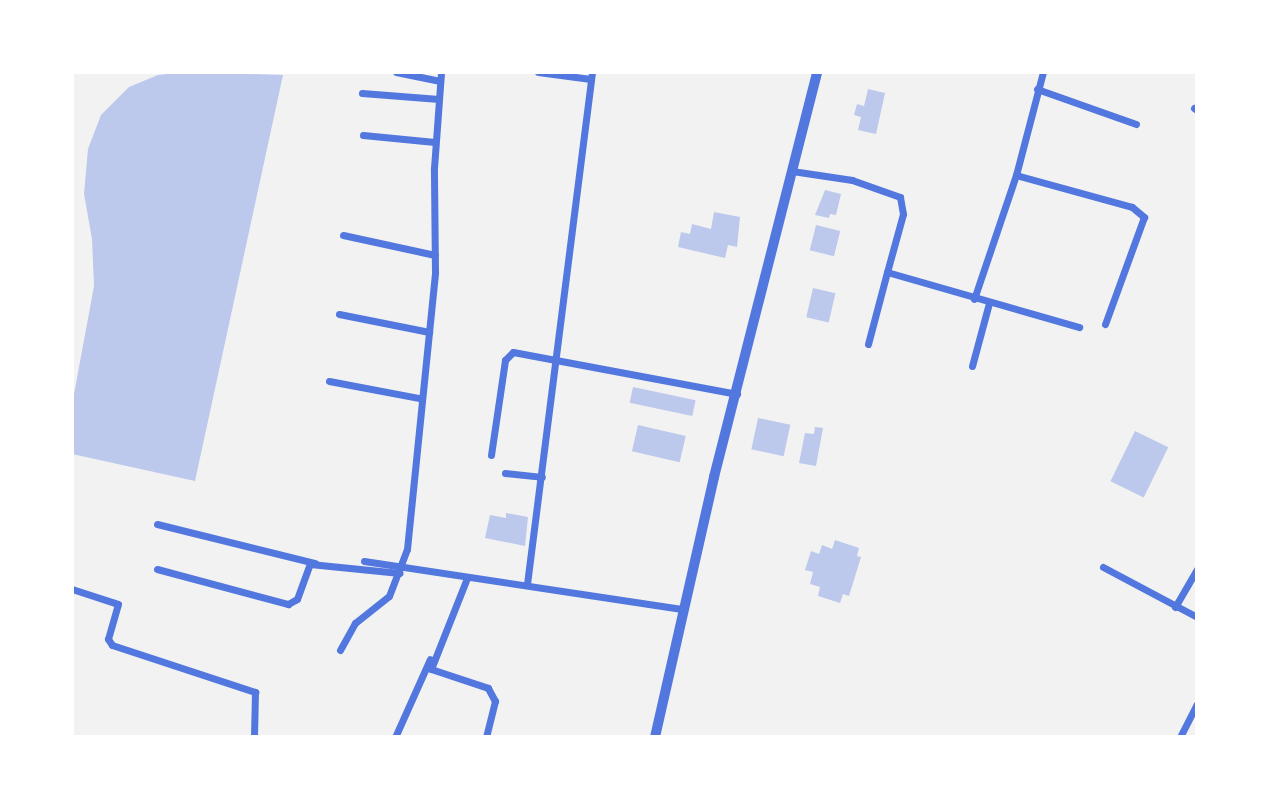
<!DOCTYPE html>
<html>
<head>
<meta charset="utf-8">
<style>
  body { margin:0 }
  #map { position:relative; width:1269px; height:809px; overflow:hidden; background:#f2f2f2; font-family:"Source Sans 3",sans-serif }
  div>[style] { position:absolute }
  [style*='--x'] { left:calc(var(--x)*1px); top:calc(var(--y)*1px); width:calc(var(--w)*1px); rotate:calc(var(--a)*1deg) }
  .building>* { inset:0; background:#bdc9ec; transform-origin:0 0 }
  .minor>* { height:7px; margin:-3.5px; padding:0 3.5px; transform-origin:3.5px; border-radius:3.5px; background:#5277de }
  .tertiary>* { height:10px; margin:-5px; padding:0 5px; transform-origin:5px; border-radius:5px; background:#5277de }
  span { translate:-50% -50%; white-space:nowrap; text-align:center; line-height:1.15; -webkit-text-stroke:5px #fff; paint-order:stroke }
  .frame { position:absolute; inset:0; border:74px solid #fff; pointer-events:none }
</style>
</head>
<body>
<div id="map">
  <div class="building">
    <div style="clip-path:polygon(184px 72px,283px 75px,195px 481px,72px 454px,72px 405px,94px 286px,92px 239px,84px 194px,88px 149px,101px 115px,129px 87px,158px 75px)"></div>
    <div style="clip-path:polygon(868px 89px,885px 93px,876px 134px,858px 130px,861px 117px,854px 115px,857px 104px,864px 106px)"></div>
    <div style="clip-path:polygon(825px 190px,841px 194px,836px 215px,830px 214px,829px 218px,815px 215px)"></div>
    <div style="clip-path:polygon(714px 212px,740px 217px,737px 247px,728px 245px,725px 258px,678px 247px,681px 232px,690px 234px,692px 224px,711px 229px)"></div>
    <div style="left:816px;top:225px;width:25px;height:26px;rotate:14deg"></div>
    <div style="left:813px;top:288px;width:23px;height:30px;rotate:13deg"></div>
    <div style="left:633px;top:387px;width:64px;height:16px;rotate:12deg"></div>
    <div style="left:758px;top:418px;width:33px;height:32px;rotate:12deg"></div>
    <div style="left:638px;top:425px;width:49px;height:27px;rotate:13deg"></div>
    <div style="clip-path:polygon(815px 427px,823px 428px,816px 466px,799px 463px,805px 433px,814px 434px)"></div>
    <div style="left:1135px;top:431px;width:37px;height:56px;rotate:26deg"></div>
    <div style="clip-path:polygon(506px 513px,528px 517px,525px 546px,485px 538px,490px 515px,506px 518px)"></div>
    <div style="clip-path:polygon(835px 540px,859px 548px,857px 556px,861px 557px,849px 596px,843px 594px,840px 603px,818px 596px,820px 587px,810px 584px,813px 572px,805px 570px,811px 551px,819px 554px,822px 545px,832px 549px)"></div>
  </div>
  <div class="minor">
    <div style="--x:396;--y:72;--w:45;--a:11.6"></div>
    <div style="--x:538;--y:72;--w:53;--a:7.5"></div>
    <div style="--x:1037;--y:89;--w:105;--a:19.5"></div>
    <div style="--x:362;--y:93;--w:77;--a:4.5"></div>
    <div style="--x:1194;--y:108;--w:4;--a:34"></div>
    <div style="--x:363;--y:135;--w:72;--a:5.6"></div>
    <div style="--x:792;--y:171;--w:61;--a:8.5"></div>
    <div style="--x:852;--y:180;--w:51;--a:19.5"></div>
    <div style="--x:900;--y:197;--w:17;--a:80"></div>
    <div style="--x:903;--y:214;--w:60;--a:105.4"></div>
    <div style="--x:887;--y:272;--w:200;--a:16"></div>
    <div style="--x:1016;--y:175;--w:120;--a:15.4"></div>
    <div style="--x:1132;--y:207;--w:16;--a:40"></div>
    <div style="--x:1144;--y:217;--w:114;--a:110"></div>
    <div style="--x:343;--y:235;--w:94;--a:12.3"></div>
    <div style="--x:974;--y:299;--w:131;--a:-71.3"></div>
    <div style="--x:1016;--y:175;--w:106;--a:-75.3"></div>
    <div style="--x:339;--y:314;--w:92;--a:11.3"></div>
    <div style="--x:868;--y:344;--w:74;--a:-75.2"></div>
    <div style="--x:972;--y:366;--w:65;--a:-74.9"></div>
    <div style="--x:329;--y:381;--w:92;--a:10.7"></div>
    <div style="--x:491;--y:455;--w:96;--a:-81.6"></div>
    <div style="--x:505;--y:360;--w:11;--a:-45"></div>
    <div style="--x:513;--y:352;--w:228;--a:10.6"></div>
    <div style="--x:505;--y:473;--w:37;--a:6"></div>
    <div style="--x:157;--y:524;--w:163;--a:13.9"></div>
    <div style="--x:364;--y:561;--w:323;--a:8.6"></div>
    <div style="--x:1103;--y:567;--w:106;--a:28"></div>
    <div style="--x:157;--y:569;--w:136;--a:15"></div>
    <div style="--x:288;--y:604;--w:10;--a:-29"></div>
    <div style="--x:297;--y:599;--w:37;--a:-70"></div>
    <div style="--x:310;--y:564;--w:90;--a:5.7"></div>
    <div style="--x:467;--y:578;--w:98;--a:111.6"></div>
    <div style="--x:431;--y:669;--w:60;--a:18.4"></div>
    <div style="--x:488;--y:688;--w:15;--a:62"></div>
    <div style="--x:495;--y:701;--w:37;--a:104"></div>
    <div style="--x:527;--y:584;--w:516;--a:-82.76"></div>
    <div style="--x:72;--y:589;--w:48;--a:18.1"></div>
    <div style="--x:118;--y:604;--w:36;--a:106"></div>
    <div style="--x:108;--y:639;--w:7;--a:56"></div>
    <div style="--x:112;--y:645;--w:151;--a:18.2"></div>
    <div style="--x:255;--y:692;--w:45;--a:91.3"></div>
    <div style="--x:1175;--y:607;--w:44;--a:-59.9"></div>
    <div style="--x:340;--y:650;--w:31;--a:-61"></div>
    <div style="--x:355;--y:623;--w:43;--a:-38.5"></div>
    <div style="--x:389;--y:596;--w:50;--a:-69"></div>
    <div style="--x:407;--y:549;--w:278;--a:-84.2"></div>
    <div style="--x:435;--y:272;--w:104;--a:-90.6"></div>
    <div style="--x:434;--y:168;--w:96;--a:-85.8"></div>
    <div style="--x:396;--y:735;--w:83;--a:-65.9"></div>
    <div style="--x:1180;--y:737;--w:37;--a:-63"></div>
  </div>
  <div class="tertiary">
    <div style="--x:655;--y:737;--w:267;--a:-77.2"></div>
    <div style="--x:714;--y:477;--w:418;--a:-75.7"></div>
  </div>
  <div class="frame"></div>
</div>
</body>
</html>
